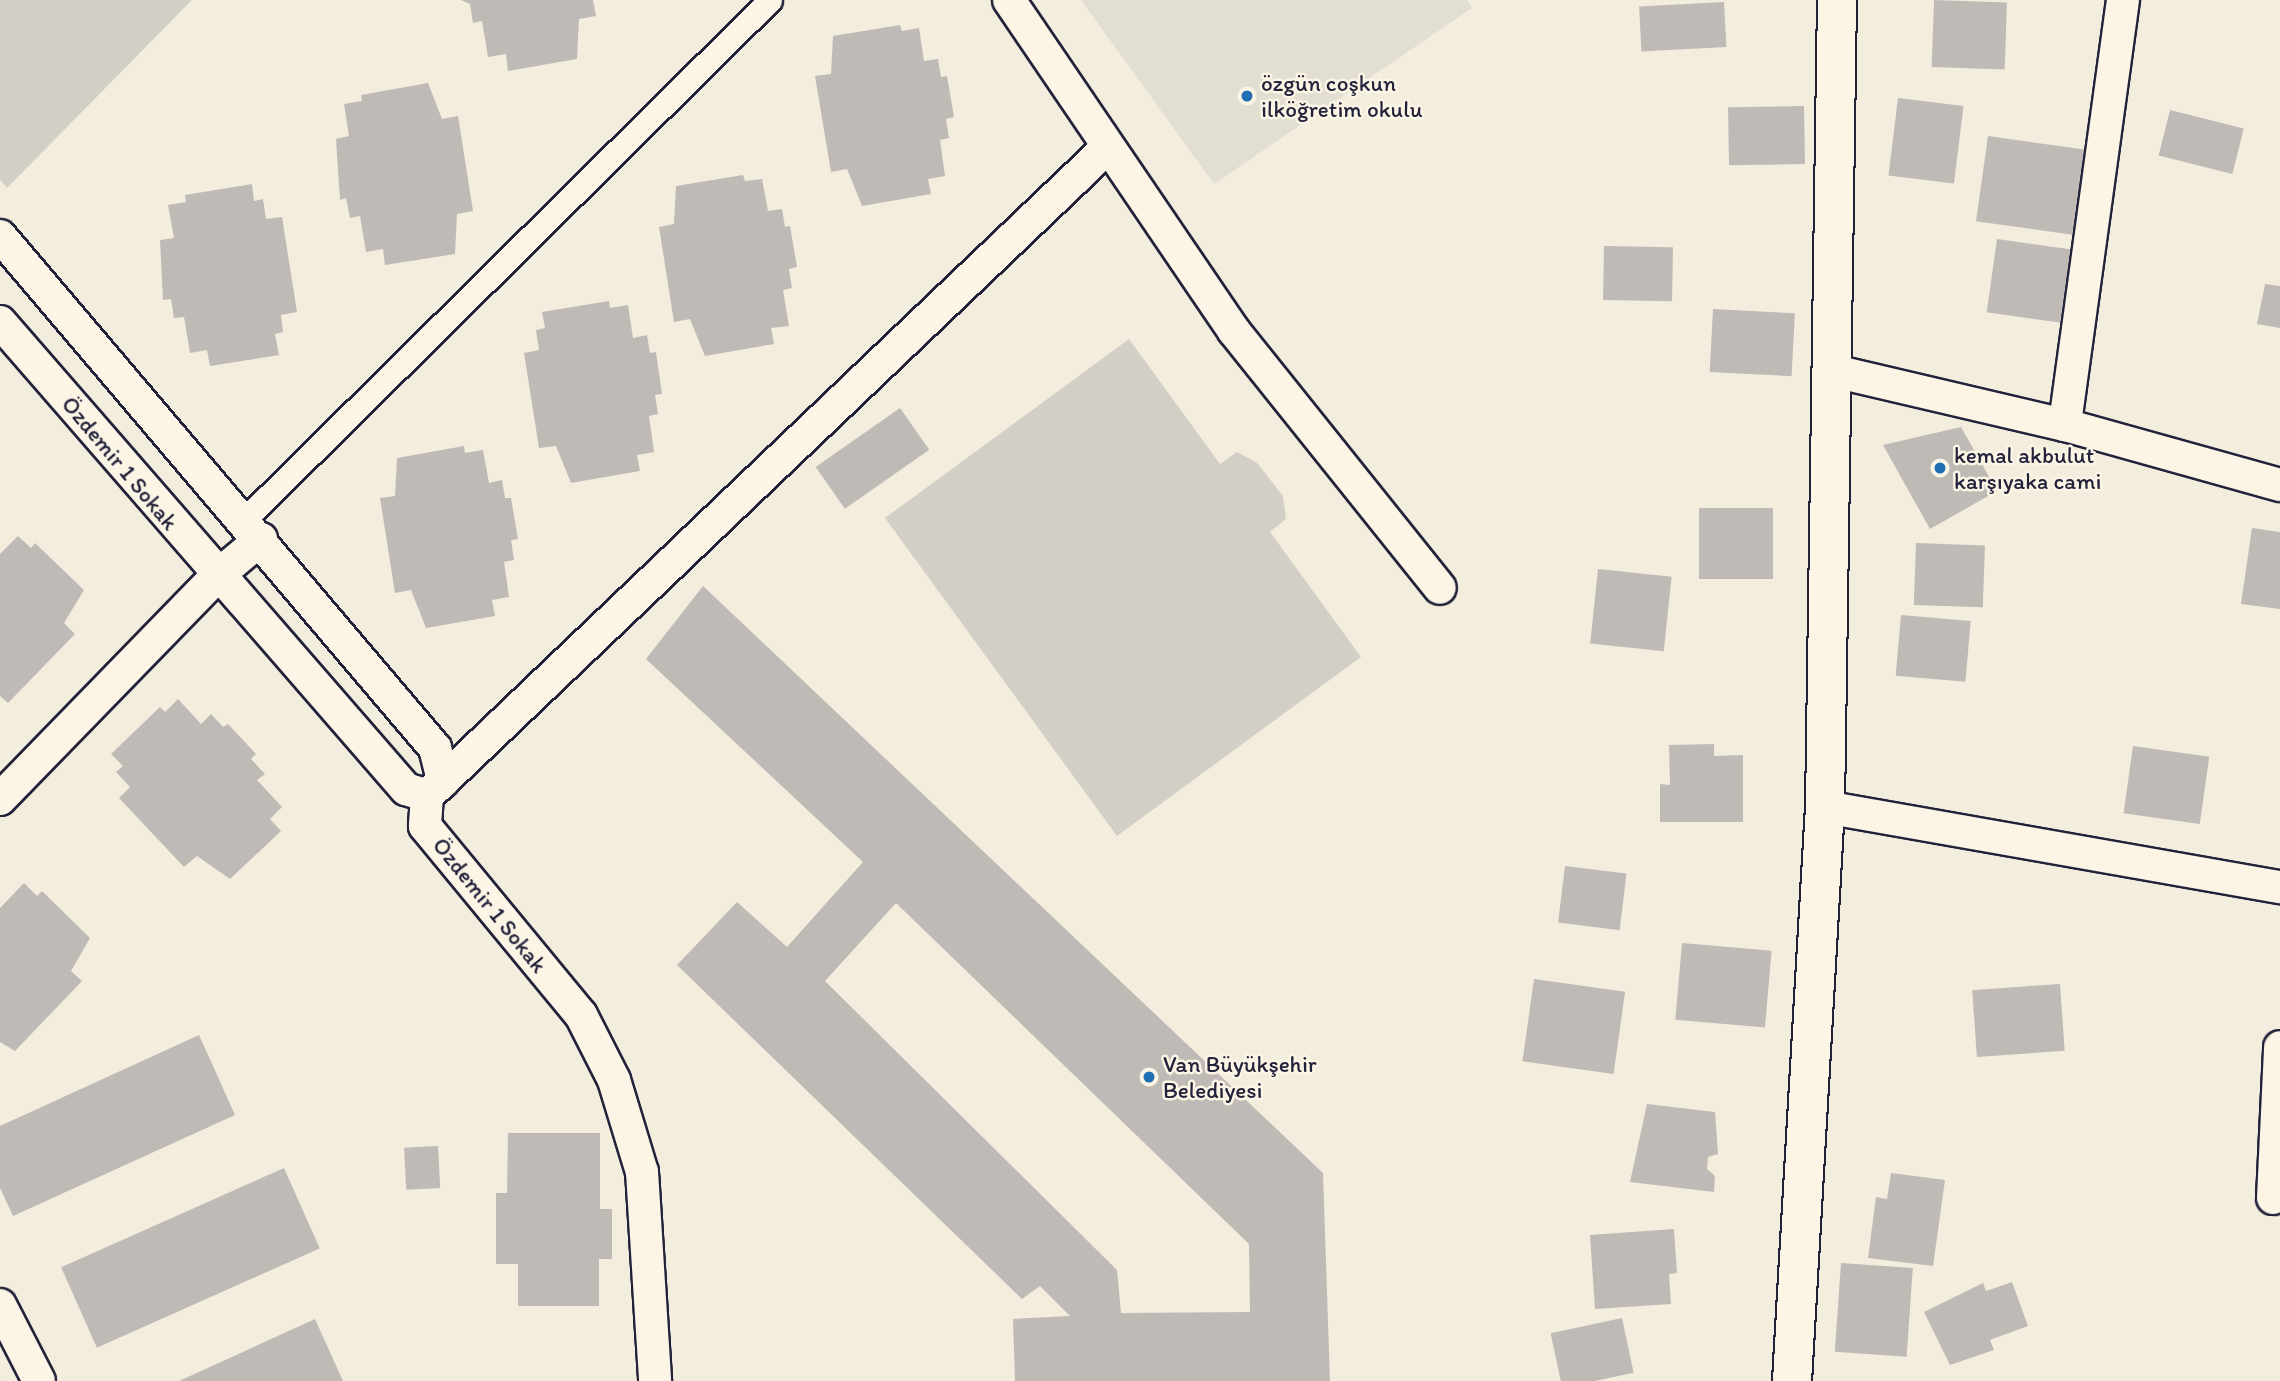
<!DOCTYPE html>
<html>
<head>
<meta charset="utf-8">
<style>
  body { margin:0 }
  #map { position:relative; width:2280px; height:1381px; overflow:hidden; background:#f3edde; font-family:Itim,sans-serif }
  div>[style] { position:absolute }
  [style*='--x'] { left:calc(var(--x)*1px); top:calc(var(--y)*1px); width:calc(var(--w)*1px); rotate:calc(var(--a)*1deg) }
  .built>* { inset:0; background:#e3ded2 }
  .green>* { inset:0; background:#d4cfc6 }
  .building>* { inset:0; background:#bfbab6; transform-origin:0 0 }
  .roads { filter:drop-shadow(2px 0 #22223b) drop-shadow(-2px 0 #22223b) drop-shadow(0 2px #22223b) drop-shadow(0 -2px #22223b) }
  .pedestrian>* { height:23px; margin:-11.5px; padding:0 11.5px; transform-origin:11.5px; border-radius:11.5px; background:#fcf5e5 }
  .minor>* { height:32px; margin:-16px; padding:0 16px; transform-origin:16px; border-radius:16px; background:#fcf5e5 }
  .tertiary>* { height:38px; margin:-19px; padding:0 19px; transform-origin:19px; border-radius:19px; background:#fcf5e5 }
  .dots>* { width:19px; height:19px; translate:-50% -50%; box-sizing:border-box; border:4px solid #fcf5e5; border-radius:50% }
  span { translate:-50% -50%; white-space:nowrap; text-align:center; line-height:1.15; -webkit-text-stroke:5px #fcf5e5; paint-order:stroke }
  .poi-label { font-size:23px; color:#22223b }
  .left { translate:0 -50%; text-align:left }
  .street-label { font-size:23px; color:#22223b }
</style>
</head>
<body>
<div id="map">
  <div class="built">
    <div style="clip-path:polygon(1081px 0,1467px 0,1472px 8px,1214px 184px)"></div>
  </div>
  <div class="green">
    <div style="clip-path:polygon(0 0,192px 0,7px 188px,0 180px)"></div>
    <div style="clip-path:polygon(1129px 339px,1220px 464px,1237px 452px,1257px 463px,1283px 496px,1286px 519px,1270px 532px,1361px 657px,1117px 836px,885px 518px)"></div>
  </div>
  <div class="building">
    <div style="clip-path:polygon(461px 0,593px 0,596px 16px,579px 19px,577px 59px,508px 71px,506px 54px,488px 57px,482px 21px,473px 23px,470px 4px)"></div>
    <div style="left:1934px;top:0;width:73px;height:67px;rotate:2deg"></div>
    <div style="left:1724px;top:2px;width:45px;height:85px;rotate:87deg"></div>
    <div style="clip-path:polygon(900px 25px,902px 31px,919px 28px,924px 61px,938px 59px,941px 77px,947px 76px,954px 117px,946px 119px,949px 138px,940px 140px,945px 176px,928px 179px,931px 194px,862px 206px,847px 169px,831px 172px,815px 76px,831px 74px,833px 36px)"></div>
    <div style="clip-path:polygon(428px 83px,442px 119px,458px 116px,473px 211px,457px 214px,455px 254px,385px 265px,383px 249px,366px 252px,360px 216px,350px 218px,346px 198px,340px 200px,336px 139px,349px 136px,344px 104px,362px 101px,361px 95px)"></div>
    <div style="left:1898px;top:98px;width:66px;height:78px;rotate:7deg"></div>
    <div style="left:1804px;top:106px;width:58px;height:76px;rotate:89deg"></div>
    <div style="left:2170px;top:110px;width:76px;height:47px;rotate:14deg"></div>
    <div style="left:1988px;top:136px;width:97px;height:86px;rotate:8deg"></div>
    <div style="clip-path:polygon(743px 175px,745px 181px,762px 179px,768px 211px,782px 209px,785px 227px,790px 226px,797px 267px,789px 269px,792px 288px,783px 290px,789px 326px,771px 328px,774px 344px,705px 356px,690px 319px,674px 322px,659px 227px,674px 224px,676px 186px)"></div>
    <div style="clip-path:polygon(252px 184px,254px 201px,263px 199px,266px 219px,282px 217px,297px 312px,281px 315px,283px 332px,275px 334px,279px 355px,210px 366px,207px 350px,190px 353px,184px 317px,174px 318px,171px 299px,163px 300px,160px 240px,174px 238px,168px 205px,186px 202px,185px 195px)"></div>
    <div style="left:1997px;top:239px;width:74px;height:74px;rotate:8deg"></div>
    <div style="left:1604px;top:246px;width:69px;height:54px;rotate:1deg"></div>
    <div style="clip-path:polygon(2265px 284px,2280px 286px,2280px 328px,2257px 324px)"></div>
    <div style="clip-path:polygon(609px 301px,610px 308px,628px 305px,633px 338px,647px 335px,650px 353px,656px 352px,662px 394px,655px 395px,658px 414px,649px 416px,654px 452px,637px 455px,640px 471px,571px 483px,556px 446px,539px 448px,524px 353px,539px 350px,536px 330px,545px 328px,542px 312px)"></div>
    <div style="left:1713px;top:309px;width:82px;height:63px;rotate:3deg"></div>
    <div style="left:900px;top:408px;width:51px;height:103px;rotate:55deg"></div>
    <div style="clip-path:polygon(1961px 427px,1997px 491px,1930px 529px,1883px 445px)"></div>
    <div style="clip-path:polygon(464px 446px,465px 453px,483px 450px,489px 483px,502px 480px,505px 498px,511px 498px,518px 539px,511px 540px,514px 560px,504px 562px,509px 597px,492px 600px,495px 616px,426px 628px,411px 590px,395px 593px,380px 498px,395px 496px,397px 458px)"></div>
    <div style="left:1699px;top:508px;width:74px;height:71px"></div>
    <div style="clip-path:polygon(2252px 528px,2280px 532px,2280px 609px,2241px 604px)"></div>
    <div style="clip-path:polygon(18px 536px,31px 548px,35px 543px,84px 590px,64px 623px,75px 634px,8px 703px,0 696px,0 554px)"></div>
    <div style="left:1916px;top:543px;width:69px;height:62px;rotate:2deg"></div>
    <div style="left:1598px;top:569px;width:74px;height:75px;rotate:6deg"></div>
    <div style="clip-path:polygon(evenodd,703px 586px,1323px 1173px,1330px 1381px,1015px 1381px,1013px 1319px,1070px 1316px,1040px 1286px,1022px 1299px,677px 965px,737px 902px,787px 947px,863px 862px,646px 659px,703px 586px,896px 903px,1249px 1244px,1250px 1312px,1121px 1313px,1117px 1270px,825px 981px,896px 903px)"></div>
    <div style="left:1901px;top:615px;width:70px;height:61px;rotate:5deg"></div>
    <div style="clip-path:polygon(178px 699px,201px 724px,211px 714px,223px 727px,228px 724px,256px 754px,251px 759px,265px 774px,257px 780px,282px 807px,270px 819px,281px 831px,230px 879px,197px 856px,184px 867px,119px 798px,130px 787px,116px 772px,123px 766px,111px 754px,160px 707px,165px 712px)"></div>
    <div style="clip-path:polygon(1714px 744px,1714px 756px,1743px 755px,1743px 822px,1660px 822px,1660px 784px,1670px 785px,1669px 745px)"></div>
    <div style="left:2133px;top:746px;width:77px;height:68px;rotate:8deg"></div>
    <div style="left:1565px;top:866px;width:62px;height:57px;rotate:7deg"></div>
    <div style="clip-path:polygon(24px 883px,37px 896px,42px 891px,90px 938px,71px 971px,82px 981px,15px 1051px,0 1042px,0 908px)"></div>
    <div style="left:1682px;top:943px;width:90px;height:77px;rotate:5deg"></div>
    <div style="left:1534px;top:979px;width:92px;height:83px;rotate:8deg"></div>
    <div style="left:2060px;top:984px;width:67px;height:88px;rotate:86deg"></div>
    <div style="clip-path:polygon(199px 1035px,235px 1115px,13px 1216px,0 1188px,0 1126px)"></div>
    <div style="clip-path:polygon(1647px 1104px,1715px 1112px,1718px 1154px,1708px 1157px,1707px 1169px,1715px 1176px,1714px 1192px,1630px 1182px)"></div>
    <div style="clip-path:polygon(508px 1133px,600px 1133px,600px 1209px,612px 1209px,612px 1259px,599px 1259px,599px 1306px,518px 1306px,518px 1264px,496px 1264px,496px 1193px,507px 1193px)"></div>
    <div style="left:438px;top:1146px;width:42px;height:34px;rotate:87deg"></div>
    <div style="left:284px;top:1168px;width:88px;height:244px;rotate:66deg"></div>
    <div style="clip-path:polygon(1891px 1173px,1945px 1180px,1933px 1266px,1868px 1258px,1876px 1197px,1887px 1199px)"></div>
    <div style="clip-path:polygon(1674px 1229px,1677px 1273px,1669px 1274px,1671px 1304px,1595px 1309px,1590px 1235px)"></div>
    <div style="left:1841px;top:1263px;width:72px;height:89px;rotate:4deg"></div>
    <div style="clip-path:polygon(2012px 1282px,2028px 1326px,1990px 1340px,1994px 1350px,1950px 1365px,1924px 1312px,1983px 1283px,1986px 1291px)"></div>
    <div style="left:1622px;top:1318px;width:56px;height:73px;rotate:78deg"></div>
    <div style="clip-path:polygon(315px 1319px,343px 1381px,179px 1381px)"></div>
  </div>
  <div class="roads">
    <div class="pedestrian">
      <div style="--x:245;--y:519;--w:738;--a:-44.67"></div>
    </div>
    <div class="minor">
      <div style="--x:1009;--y:0;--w:400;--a:55.8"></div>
      <div style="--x:1234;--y:331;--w:329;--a:51.3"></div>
      <div style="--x:2123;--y:0;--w:429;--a:97.8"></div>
      <div style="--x:2065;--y:425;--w:223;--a:15.6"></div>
      <div style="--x:0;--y:236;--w:672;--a:49.65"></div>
      <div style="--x:435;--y:748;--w:34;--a:76"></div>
      <div style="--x:0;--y:322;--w:619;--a:49"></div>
      <div style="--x:406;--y:789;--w:22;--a:18"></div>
      <div style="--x:427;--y:796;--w:30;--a:94"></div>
      <div style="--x:425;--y:826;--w:245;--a:50.5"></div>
      <div style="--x:581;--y:1015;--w:73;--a:63.1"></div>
      <div style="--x:614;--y:1080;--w:96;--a:73.1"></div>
      <div style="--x:642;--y:1172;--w:209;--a:86.4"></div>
      <div style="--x:1834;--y:371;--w:237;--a:13.2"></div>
      <div style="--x:427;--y:796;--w:936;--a:-43.62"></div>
      <div style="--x:0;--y:799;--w:310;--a:-45.8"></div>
      <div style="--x:216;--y:577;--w:59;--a:-40.2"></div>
      <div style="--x:1825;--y:807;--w:462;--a:10"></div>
      <div style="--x:2273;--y:1198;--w:151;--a:-87.3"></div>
      <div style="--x:0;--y:1305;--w:85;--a:62.8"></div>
    </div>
    <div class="tertiary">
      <div style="--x:1792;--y:1381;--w:575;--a:-86.71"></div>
      <div style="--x:1825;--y:807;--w:807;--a:-89.15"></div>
    </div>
  </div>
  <div class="dots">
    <div style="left:1247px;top:96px;background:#1f6fb2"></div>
    <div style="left:1940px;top:468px;background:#1f6fb2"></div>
    <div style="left:1149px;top:1077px;background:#1f6fb2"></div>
  </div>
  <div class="poi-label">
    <span class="left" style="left:1261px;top:96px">özgün coşkun<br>ilköğretim okulu</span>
    <span class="left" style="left:1954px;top:468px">kemal akbulut<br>karşıyaka cami</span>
    <span class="left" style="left:1163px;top:1077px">Van Büyükşehir<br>Belediyesi</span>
  </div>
  <div class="street-label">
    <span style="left:120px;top:463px;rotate:50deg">Özdemir 1 Sokak</span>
    <span style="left:490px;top:905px;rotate:51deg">Özdemir 1 Sokak</span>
  </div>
</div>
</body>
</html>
